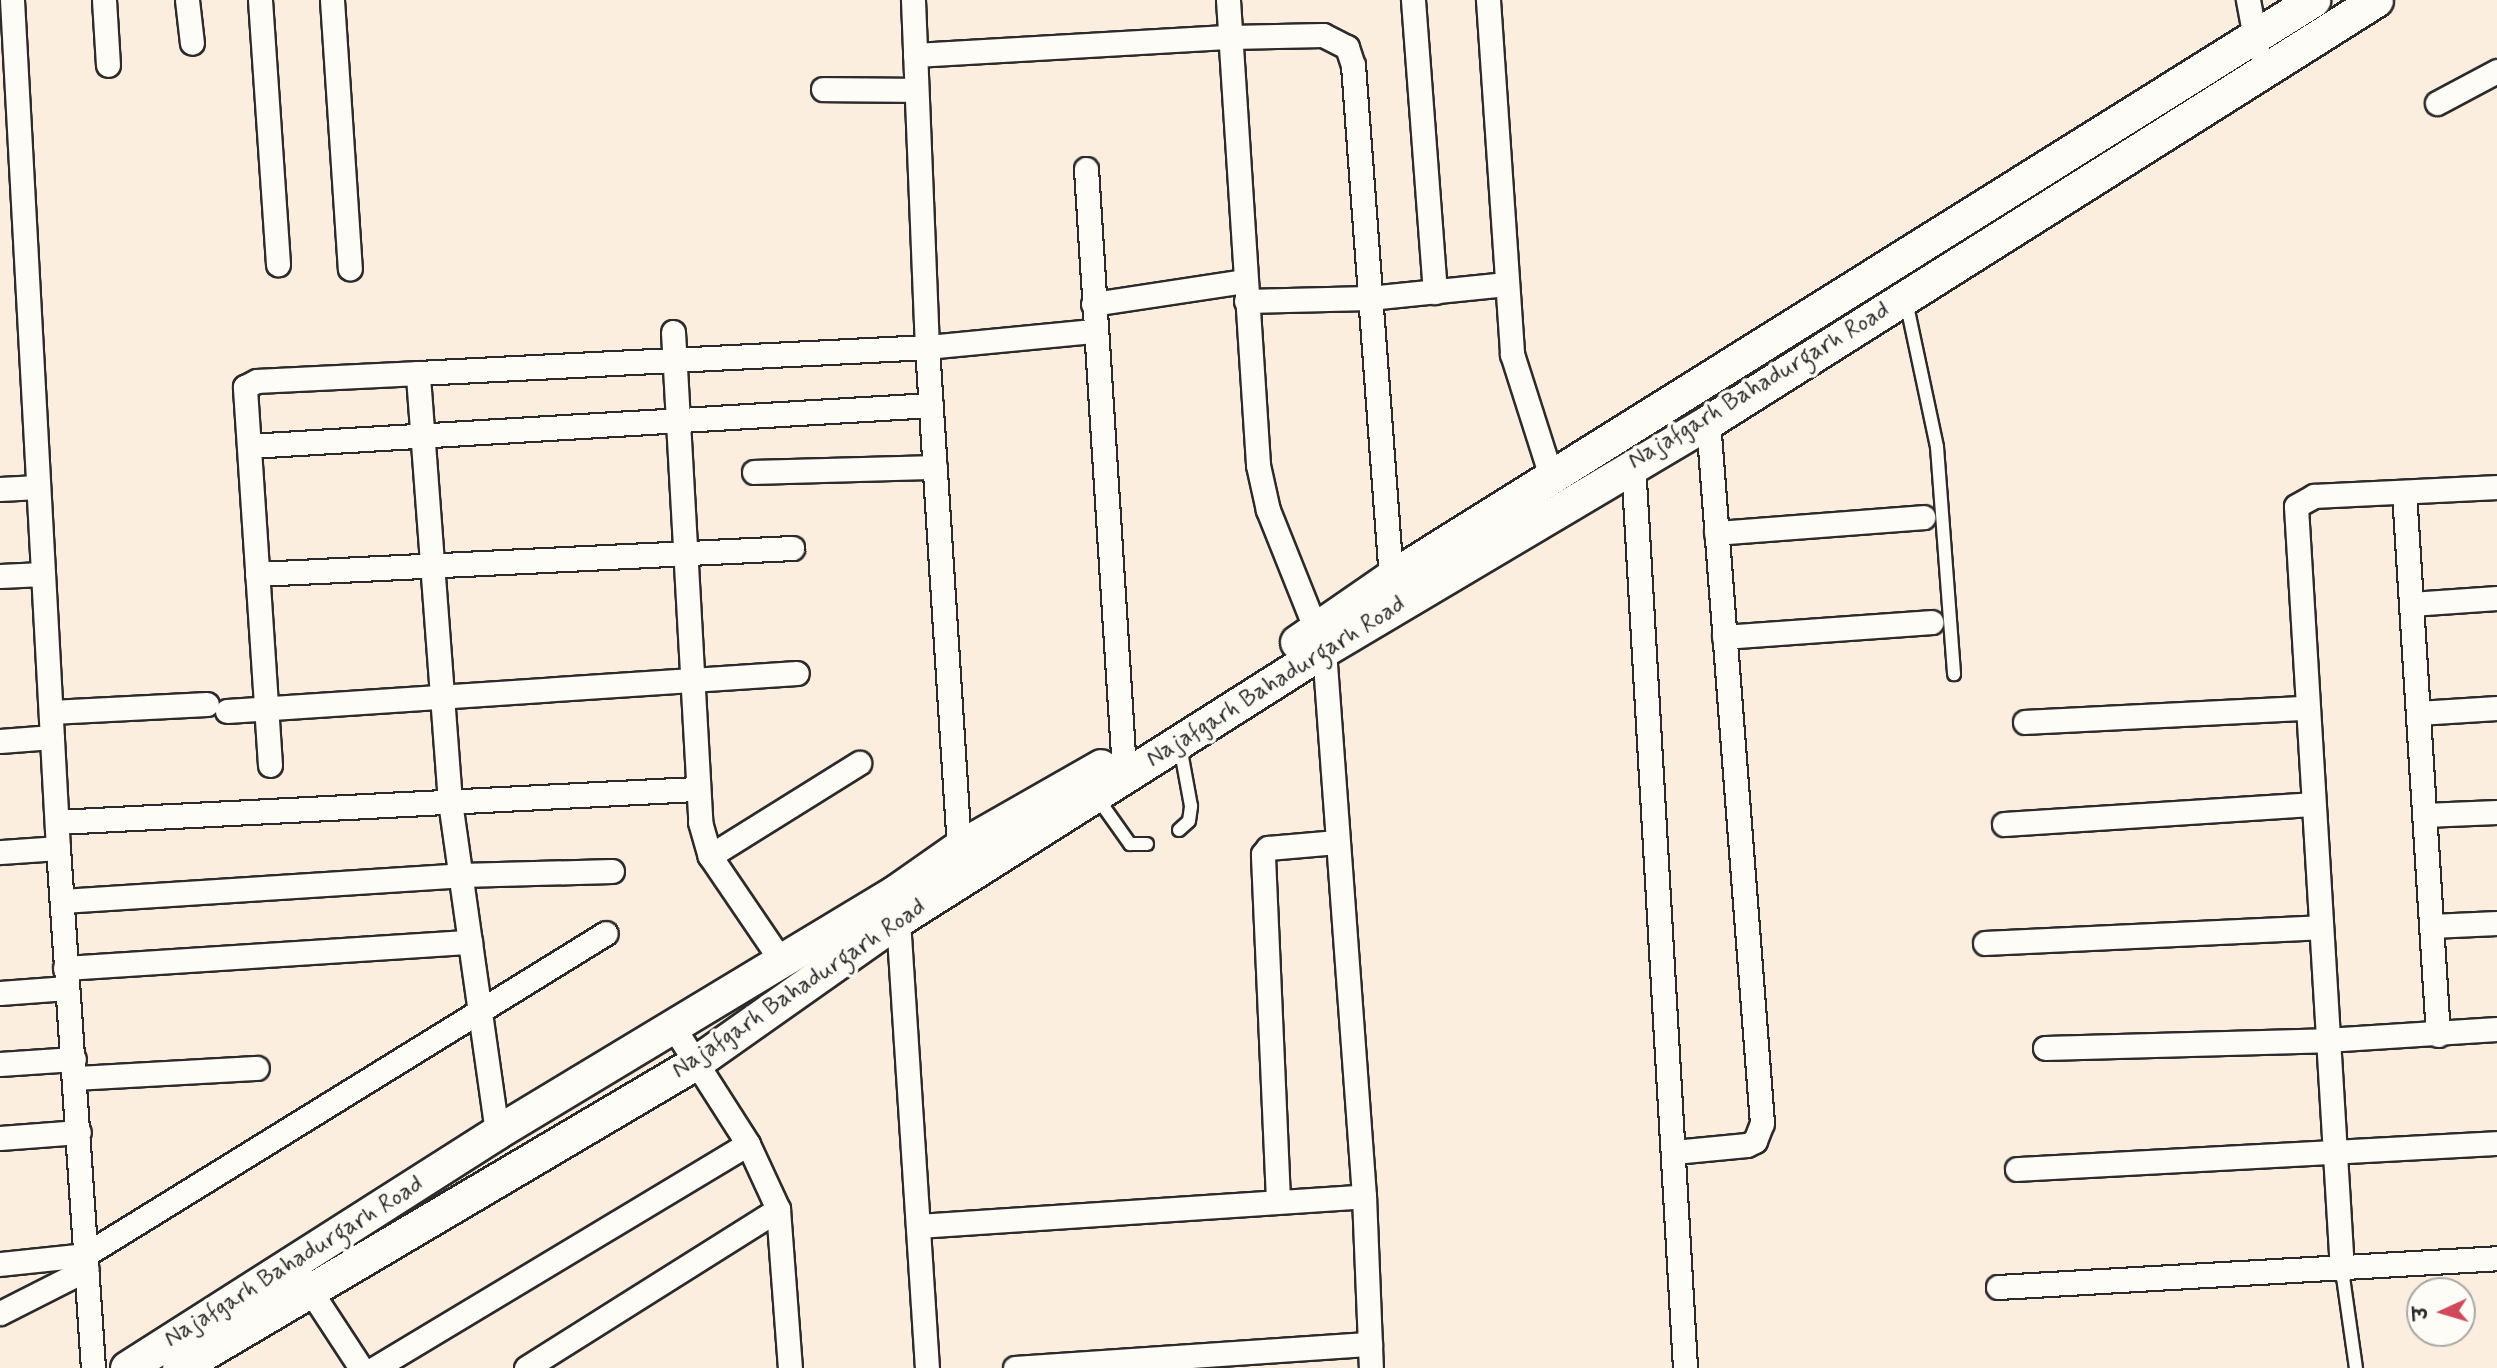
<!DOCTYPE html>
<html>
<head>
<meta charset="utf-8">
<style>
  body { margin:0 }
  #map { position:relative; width:2497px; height:1368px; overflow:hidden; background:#fbeedf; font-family:Mynerve,"Playpen Sans Deva",sans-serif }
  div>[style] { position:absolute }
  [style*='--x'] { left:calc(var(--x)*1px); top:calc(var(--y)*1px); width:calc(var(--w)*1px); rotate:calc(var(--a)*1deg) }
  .roads { filter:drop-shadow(2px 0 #2b2b2b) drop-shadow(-2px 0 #2b2b2b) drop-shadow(0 2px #2b2b2b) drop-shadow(0 -2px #2b2b2b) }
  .service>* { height:12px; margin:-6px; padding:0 6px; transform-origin:6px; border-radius:6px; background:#fdfcf7 }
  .minor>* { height:23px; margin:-11.5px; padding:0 11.5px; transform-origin:11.5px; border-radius:11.5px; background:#fdfcf7 }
  .secondary>* { height:33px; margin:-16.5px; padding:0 16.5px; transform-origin:16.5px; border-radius:16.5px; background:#fdfcf7 }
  span { translate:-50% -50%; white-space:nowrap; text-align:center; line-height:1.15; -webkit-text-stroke:7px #fdfcf7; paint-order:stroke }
  .street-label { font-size:24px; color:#2b2b2b }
  .north { position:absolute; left:2406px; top:1277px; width:70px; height:70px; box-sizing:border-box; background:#fdfcf7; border:2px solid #a9a8a5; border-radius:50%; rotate:266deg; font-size:19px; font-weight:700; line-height:28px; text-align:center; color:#2b2b2b }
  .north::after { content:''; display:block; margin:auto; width:24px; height:32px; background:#d1495b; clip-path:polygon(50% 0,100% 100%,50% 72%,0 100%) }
</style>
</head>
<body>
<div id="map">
  <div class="roads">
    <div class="service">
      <div style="--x:1906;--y:301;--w:149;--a:78"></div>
      <div style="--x:1937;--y:447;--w:228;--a:85.7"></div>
      <div style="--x:1096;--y:796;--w:59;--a:54.7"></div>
      <div style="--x:1130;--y:844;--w:17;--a:0"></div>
      <div style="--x:1179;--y:830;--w:13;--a:-42"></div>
      <div style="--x:1189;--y:821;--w:15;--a:-82"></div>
      <div style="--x:1191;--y:806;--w:61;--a:-100.4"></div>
      <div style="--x:2342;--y:1270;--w:99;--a:81.9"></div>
    </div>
    <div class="minor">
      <div style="--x:12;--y:0;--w:849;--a:86.9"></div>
      <div style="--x:58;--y:848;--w:521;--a:86.15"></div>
      <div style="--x:104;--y:0;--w:65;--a:86.5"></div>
      <div style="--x:187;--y:0;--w:43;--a:83.4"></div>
      <div style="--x:260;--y:0;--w:265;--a:86.1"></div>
      <div style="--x:332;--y:0;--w:269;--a:86.2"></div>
      <div style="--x:913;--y:0;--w:347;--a:87.7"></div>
      <div style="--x:927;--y:347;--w:501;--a:86.34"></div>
      <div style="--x:1228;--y:0;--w:466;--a:86.3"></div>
      <div style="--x:1258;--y:465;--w:46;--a:77.5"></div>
      <div style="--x:1268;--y:510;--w:151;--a:68.2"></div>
      <div style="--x:1324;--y:650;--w:547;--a:85.81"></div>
      <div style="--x:1364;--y:1196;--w:172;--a:87.7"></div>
      <div style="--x:1413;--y:0;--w:293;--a:85.7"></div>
      <div style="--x:1488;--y:0;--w:355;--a:86.1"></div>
      <div style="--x:1512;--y:354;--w:131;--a:72.3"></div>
      <div style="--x:2248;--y:0;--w:49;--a:79.4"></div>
      <div style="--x:915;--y:55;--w:316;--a:-3.3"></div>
      <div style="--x:1230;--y:37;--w:93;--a:-1.2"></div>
      <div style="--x:1323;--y:35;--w:27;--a:27"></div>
      <div style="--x:1347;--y:47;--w:19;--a:72"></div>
      <div style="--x:1353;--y:65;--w:513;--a:85.76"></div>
      <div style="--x:823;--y:89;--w:93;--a:0.6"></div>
      <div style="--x:2437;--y:103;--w:68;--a:-28.1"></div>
      <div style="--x:1086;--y:169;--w:586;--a:86.38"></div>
      <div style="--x:1246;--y:301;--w:123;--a:-1.4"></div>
      <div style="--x:1369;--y:298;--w:138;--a:-5.8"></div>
      <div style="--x:1093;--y:304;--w:154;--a:-8.6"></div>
      <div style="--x:673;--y:332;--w:491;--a:86.8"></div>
      <div style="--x:700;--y:822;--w:35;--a:74"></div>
      <div style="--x:710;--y:856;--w:125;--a:55.8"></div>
      <div style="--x:249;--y:446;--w:683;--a:-3.44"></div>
      <div style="--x:1633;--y:463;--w:906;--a:86.71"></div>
      <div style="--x:754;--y:472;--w:181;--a:-1.6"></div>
      <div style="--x:0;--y:489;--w:38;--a:-3"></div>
      <div style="--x:2404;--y:492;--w:544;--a:86.42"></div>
      <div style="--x:1716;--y:533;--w:208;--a:-4.4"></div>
      <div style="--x:257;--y:574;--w:536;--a:-2.78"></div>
      <div style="--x:0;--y:576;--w:43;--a:-2.7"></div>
      <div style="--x:2411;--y:604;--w:86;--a:-4"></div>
      <div style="--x:1724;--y:637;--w:208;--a:-4.1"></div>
      <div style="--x:227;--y:711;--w:571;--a:-3.81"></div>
      <div style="--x:51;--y:712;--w:156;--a:-2.9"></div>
      <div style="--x:2418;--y:713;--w:79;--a:-3.6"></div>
      <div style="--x:2025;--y:722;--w:280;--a:-2.9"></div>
      <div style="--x:0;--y:741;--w:52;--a:-4.4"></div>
      <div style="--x:270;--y:765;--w:379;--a:-93.8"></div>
      <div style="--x:245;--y:387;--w:13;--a:-27"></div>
      <div style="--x:257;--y:381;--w:161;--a:-2.8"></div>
      <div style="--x:2424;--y:815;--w:73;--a:-2.4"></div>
      <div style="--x:57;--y:822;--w:639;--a:-2.96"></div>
      <div style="--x:2004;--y:824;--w:308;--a:-3.7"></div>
      <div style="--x:0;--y:852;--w:58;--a:-3.9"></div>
      <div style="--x:710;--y:856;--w:176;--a:-32"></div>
      <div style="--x:62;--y:901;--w:400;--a:-3.7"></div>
      <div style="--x:461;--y:875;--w:151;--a:-1.5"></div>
      <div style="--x:898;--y:920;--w:449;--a:86.3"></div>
      <div style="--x:2431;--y:926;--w:66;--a:-2.6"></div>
      <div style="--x:1985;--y:943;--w:334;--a:-2.7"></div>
      <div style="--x:65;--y:968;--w:406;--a:-3.7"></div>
      <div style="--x:0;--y:993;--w:67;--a:-4.3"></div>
      <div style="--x:672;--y:1025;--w:141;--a:57.4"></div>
      <div style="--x:748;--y:1144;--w:72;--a:65.2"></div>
      <div style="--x:778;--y:1209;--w:159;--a:85.7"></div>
      <div style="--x:2045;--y:1048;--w:281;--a:-1.6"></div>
      <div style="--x:2326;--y:1040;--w:171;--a:-3.7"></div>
      <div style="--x:0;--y:1064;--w:74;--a:-3.9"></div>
      <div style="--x:76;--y:1078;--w:181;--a:-3.2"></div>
      <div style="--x:497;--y:1132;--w:333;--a:-98.1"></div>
      <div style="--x:450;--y:802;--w:430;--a:-94.3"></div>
      <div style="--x:418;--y:373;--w:510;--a:-2.92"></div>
      <div style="--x:927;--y:347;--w:168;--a:-5.5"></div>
      <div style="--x:0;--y:1138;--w:79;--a:-4.3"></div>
      <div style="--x:1674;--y:1152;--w:73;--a:-5.5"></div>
      <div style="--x:1747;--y:1145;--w:9;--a:-27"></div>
      <div style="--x:1755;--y:1141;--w:19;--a:-69"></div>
      <div style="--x:1762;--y:1123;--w:703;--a:-94.4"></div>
      <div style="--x:2017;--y:1169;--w:481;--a:-3.1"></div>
      <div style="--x:1278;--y:1200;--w:346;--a:-92.5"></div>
      <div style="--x:1263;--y:854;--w:8;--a:-50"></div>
      <div style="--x:1268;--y:848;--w:69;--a:-5"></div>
      <div style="--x:918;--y:1226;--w:447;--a:-3.8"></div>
      <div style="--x:0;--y:1264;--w:85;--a:-6"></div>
      <div style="--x:85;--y:1255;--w:612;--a:-31.72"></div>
      <div style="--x:2342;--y:1270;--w:765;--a:-93.45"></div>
      <div style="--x:2296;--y:506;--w:21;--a:-29"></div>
      <div style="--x:2314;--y:496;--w:183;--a:-2.8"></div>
      <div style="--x:302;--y:1278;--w:108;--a:56.8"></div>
      <div style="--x:1998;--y:1287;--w:500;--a:-3.3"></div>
      <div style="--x:0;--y:1313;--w:97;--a:-26.8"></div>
      <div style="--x:375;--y:1368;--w:435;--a:-31"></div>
      <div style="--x:526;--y:1368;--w:298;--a:-32.2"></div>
      <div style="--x:1015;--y:1368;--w:356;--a:-3.9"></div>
    </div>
    <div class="secondary">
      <div style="--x:1297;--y:642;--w:114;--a:-34.7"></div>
      <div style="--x:1391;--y:577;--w:1088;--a:-32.04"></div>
      <div style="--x:127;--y:1368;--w:439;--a:-32.5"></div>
      <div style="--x:497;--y:1132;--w:465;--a:-31.1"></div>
      <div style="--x:895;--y:892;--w:78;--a:-35.1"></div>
      <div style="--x:959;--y:847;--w:163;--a:-29.7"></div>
      <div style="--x:179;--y:1368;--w:599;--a:-30.59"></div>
      <div style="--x:695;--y:1063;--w:248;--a:-35.2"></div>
      <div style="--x:898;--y:920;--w:504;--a:-32.37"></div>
      <div style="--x:1324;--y:650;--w:447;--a:-30.7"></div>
      <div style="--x:1708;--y:422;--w:790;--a:-32.28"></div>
    </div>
  </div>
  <div class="street-label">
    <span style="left:1759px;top:386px;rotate:-31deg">Najafgarh Bahadurgarh Road</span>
    <span style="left:1276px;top:682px;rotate:-32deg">Najafgarh Bahadurgarh Road</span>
    <span style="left:799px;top:989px;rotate:-34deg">Najafgarh Bahadurgarh Road</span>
    <span style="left:294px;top:1262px;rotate:-32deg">Najafgarh Bahadurgarh Road</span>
  </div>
  <div class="north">उ</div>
</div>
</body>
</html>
